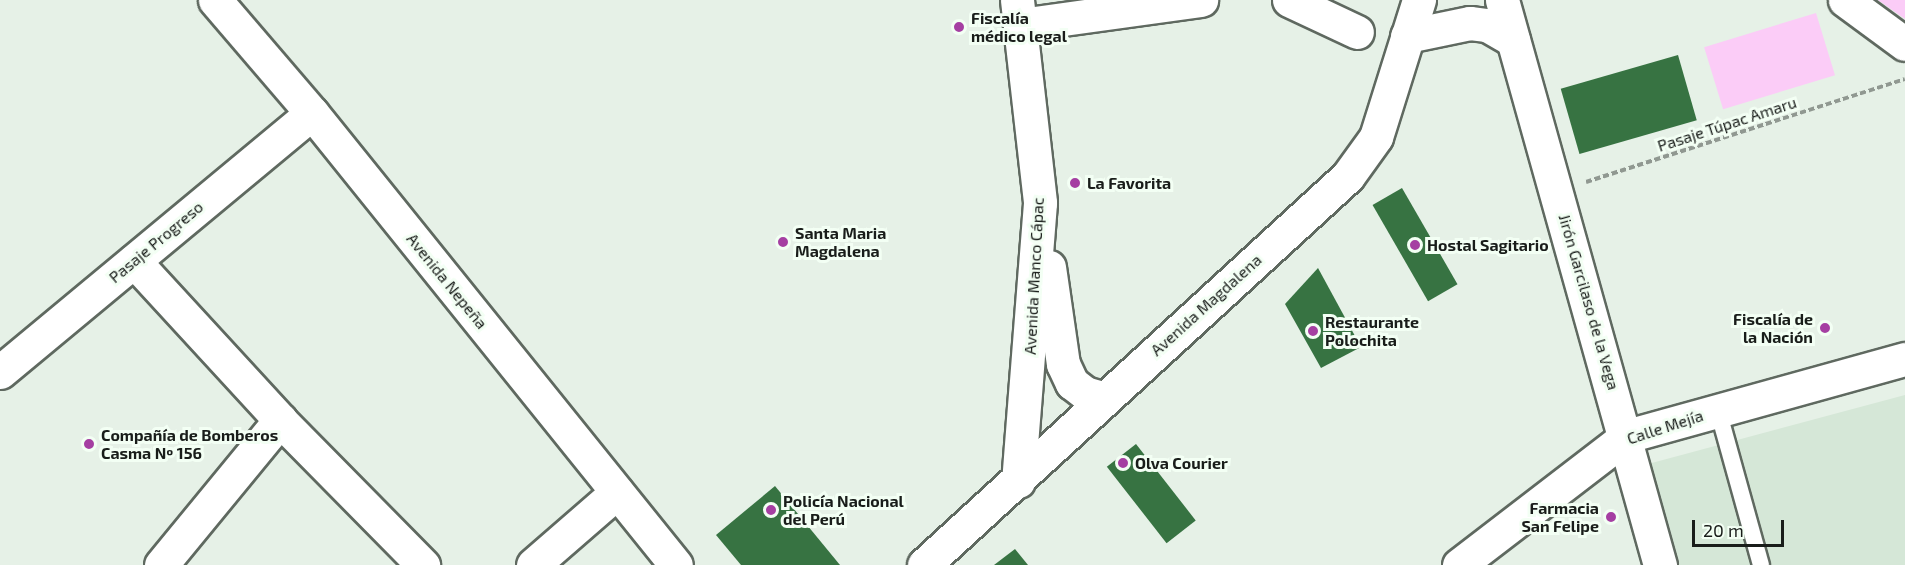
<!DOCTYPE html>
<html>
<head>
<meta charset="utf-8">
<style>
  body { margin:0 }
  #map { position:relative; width:1905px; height:565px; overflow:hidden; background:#e6f1e7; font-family:"Exo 2",sans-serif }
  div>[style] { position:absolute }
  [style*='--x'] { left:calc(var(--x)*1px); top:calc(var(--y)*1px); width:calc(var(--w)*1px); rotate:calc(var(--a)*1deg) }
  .built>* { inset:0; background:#d5e7d7 }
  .green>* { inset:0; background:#fbccf7; transform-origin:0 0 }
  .building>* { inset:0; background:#377342; transform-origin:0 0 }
  .path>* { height:4px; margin-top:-2px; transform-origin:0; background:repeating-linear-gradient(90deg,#909891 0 6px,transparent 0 9px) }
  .roads { filter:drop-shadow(2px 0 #5f6960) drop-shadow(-2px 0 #5f6960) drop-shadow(0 2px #5f6960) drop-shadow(0 -2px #5f6960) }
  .lane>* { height:16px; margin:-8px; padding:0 8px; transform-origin:8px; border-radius:8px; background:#fff }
  .street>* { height:33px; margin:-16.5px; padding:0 16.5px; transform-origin:16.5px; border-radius:16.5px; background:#fff }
  .highway>* { height:33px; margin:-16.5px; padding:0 16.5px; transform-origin:16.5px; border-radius:16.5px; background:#fff }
  .dots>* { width:16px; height:16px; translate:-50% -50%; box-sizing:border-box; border:3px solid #f3fff4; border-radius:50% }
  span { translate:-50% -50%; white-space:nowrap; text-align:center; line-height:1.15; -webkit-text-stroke:6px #f3fff4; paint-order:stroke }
  .poi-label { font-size:16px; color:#191d1a; font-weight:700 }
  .left { translate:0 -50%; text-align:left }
  .right { translate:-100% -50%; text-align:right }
  .street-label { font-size:16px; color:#191d1a }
  .scale { position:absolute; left:1692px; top:520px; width:92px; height:27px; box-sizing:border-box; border:3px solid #191d1a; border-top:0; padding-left:8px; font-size:18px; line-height:21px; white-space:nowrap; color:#191d1a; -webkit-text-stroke:4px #f3fff4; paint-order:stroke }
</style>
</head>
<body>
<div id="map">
  <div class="built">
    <div style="clip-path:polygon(1905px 395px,1905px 565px,1676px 565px,1648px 464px)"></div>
  </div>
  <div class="green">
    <div style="clip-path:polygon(1878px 0,1905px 0,1905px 19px)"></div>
    <div style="left:1816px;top:13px;width:65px;height:117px;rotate:73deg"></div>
  </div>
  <div class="building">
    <div style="left:1678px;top:55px;width:68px;height:122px;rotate:74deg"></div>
    <div style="left:1402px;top:188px;width:111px;height:34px;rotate:60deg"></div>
    <div style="clip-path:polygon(1318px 268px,1361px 347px,1321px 368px,1285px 304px)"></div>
    <div style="left:1136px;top:444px;width:97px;height:37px;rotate:52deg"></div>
    <div style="clip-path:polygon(775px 486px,840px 565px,741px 565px,716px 535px)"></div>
    <div style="clip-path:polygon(1015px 549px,1028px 565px,994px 565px)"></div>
  </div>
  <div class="path">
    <div style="--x:1586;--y:182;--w:335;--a:-17.9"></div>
  </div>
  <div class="roads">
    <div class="lane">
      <div style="--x:1718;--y:410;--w:161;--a:74.5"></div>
    </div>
    <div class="street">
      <div style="--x:215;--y:0;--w:149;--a:49.4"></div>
      <div style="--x:312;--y:113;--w:580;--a:51.16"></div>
      <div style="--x:1017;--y:0;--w:204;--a:83.5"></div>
      <div style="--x:1040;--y:203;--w:279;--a:94.5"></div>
      <div style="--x:1289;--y:0;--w:75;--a:25.2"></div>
      <div style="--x:1502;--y:0;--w:587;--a:74.38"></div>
      <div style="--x:1845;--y:0;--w:74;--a:36.3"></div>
      <div style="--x:1020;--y:25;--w:183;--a:-7.9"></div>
      <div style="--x:1407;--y:36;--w:64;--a:-11.7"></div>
      <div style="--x:1470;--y:23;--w:17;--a:7"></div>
      <div style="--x:1487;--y:25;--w:30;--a:30"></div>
      <div style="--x:134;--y:261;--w:216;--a:47.4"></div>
      <div style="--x:280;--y:420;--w:204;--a:45.4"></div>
      <div style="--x:1049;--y:267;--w:98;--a:81.8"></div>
      <div style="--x:1063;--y:364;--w:21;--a:65"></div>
      <div style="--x:1072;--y:383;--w:16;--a:38"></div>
      <div style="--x:1085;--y:393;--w:19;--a:16"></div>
      <div style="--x:0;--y:372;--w:405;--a:-39.7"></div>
      <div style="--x:161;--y:565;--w:188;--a:-50.6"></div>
      <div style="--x:533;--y:565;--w:111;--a:-41"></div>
      <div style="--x:1459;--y:565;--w:212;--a:-37.5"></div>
      <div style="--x:1627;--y:436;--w:288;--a:-15.5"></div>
    </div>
    <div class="highway">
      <div style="--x:924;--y:565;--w:575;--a:-42.53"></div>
      <div style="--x:1348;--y:176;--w:48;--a:-54.3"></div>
      <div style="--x:1376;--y:137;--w:144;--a:-72.6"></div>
    </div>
  </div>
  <div class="dots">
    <div style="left:959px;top:27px;background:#a53fa2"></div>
    <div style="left:1075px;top:183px;background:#a53fa2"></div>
    <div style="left:783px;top:242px;background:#a53fa2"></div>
    <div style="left:1415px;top:245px;background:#a53fa2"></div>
    <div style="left:1825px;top:328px;background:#a53fa2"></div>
    <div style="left:1313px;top:331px;background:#a53fa2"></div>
    <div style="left:89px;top:444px;background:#a53fa2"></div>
    <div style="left:1123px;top:463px;background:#a53fa2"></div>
    <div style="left:771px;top:510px;background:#a53fa2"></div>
    <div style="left:1611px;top:517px;background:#a53fa2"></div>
  </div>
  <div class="poi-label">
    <span class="left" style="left:971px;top:27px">Fiscalía<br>médico legal</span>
    <span class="left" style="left:1087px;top:183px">La Favorita</span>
    <span class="left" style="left:795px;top:242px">Santa Maria<br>Magdalena</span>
    <span class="left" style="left:1427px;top:245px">Hostal Sagitario</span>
    <span class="right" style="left:1813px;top:328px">Fiscalía de<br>la Nación</span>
    <span class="left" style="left:1325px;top:331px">Restaurante<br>Polochita</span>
    <span class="left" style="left:101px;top:444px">Compañía de Bomberos<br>Casma Nº 156</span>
    <span class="left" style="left:1135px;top:463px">Olva Courier</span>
    <span class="left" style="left:783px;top:510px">Policía Nacional<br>del Perú</span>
    <span class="right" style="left:1599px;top:517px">Farmacia<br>San Felipe</span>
  </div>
  <div class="street-label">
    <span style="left:1727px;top:124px;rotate:-18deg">Pasaje Túpac Amaru</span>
    <span style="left:156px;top:242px;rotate:-40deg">Pasaje Progreso</span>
    <span style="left:1034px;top:276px;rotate:-87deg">Avenida Manco Cápac</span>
    <span style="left:447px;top:281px;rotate:51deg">Avenida Nepeña</span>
    <span style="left:1589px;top:302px;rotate:74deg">Jirón Garcilaso de la Vega</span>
    <span style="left:1206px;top:305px;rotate:-42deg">Avenida Magdalena</span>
    <span style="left:1665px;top:427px;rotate:-18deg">Calle Mejía</span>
  </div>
  <div class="scale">20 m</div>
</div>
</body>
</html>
